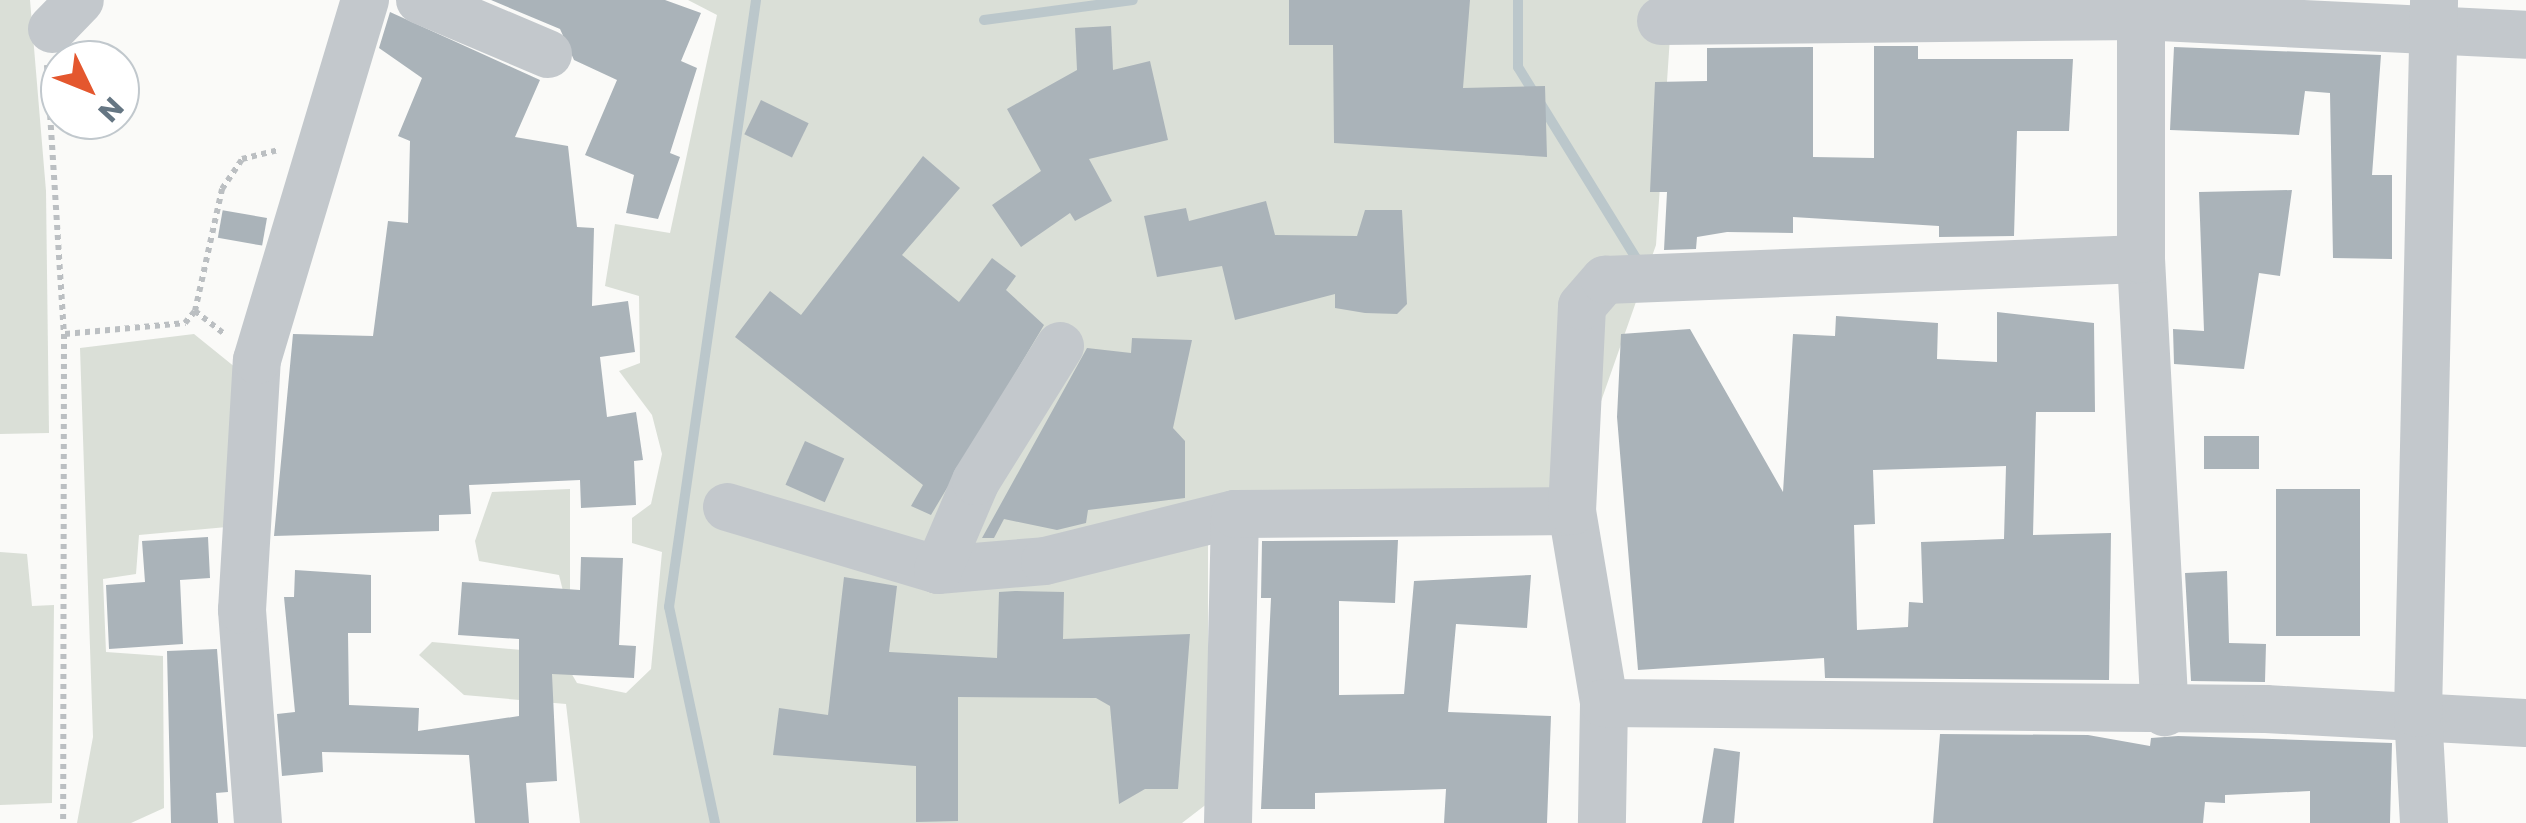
<!DOCTYPE html>
<html>
<head>
<meta charset="utf-8">
<style>
  body { margin:0 }
  #map { position:relative; width:2526px; height:823px; overflow:hidden; background:#fafaf8; font-family:Poppins,sans-serif }
  div>[style] { position:absolute }
  [style*='--x'] { left:calc(var(--x)*1px); top:calc(var(--y)*1px); width:calc(var(--w)*1px); rotate:calc(var(--a)*1deg) }
  .green>* { inset:0; background:#dadfd7 }
  .stream>* { height:10px; margin:-5px; padding:0 5px; transform-origin:5px; border-radius:5px; background:#bbc7cb }
  .building>* { inset:0; background:#aab3b9; transform-origin:0 0 }
  .path>* { height:6px; margin-top:-3px; transform-origin:0; background:repeating-linear-gradient(90deg,#bbbfc2 0 5px,transparent 0 10px) }
  .minor>* { height:48px; margin:-24px; padding:0 24px; transform-origin:24px; border-radius:24px; background:#c3c8cc }
  span { translate:-50% -50%; white-space:nowrap; text-align:center; line-height:1.15; -webkit-text-stroke:10px #fff; paint-order:stroke }
  .north { position:absolute; left:40px; top:40px; width:100px; height:100px; box-sizing:border-box; background:#fff; border:2px solid #c1c8cd; border-radius:50%; rotate:133deg; font-size:28px; font-weight:700; line-height:40px; text-align:center; color:#657683 }
  .north::after { content:''; display:block; margin:auto; width:35px; height:45px; background:#e4572e; clip-path:polygon(50% 0,100% 100%,50% 72%,0 100%) }
</style>
</head>
<body>
<div id="map">
  <div class="green">
    <div style="clip-path:polygon(0 0,30px 0,46px 191px,49px 433px,0 434px)"></div>
    <div style="clip-path:polygon(688px 0,1664px 0,1670px 37px,1656px 245px,1599px 407px,1555px 493px,1208px 498px,1208px 803px,1182px 823px,580px 823px,566px 704px,464px 695px,419px 655px,432px 642px,555px 653px,567px 607px,559px 575px,479px 561px,475px 541px,492px 492px,570px 489px,570px 671px,577px 683px,626px 693px,651px 669px,662px 552px,632px 543px,632px 518px,651px 504px,662px 454px,652px 415px,619px 371px,640px 363px,639px 296px,605px 286px,615px 224px,670px 233px,717px 15px)"></div>
    <div style="clip-path:polygon(194px 334px,246px 376px,227px 527px,139px 535px,136px 574px,103px 579px,106px 652px,163px 656px,164px 808px,131px 823px,77px 823px,93px 737px,80px 348px)"></div>
    <div style="clip-path:polygon(0 552px,27px 554px,32px 606px,54px 605px,52px 803px,0 805px)"></div>
  </div>
  <div class="stream">
    <div style="--x:1518;--y:0;--w:67;--a:90"></div>
    <div style="--x:1518;--y:67;--w:230;--a:58.3"></div>
    <div style="--x:984;--y:20;--w:150;--a:-7.6"></div>
    <div style="--x:715;--y:823;--w:221;--a:-102"></div>
    <div style="--x:669;--y:607;--w:613;--a:-81.84"></div>
  </div>
  <div class="building">
    <div style="clip-path:polygon(491px 0,665px 0,701px 13px,681px 61px,697px 68px,670px 153px,680px 157px,658px 219px,626px 213px,634px 175px,585px 155px,617px 80px,574px 60px,560px 29px)"></div>
    <div style="clip-path:polygon(1289px 0,1470px 0,1463px 88px,1545px 86px,1547px 157px,1334px 143px,1333px 45px,1289px 45px)"></div>
    <div style="clip-path:polygon(390px 12px,540px 80px,515px 137px,568px 146px,577px 227px,594px 228px,592px 306px,628px 301px,635px 352px,600px 357px,607px 417px,636px 412px,643px 460px,634px 461px,636px 505px,581px 508px,580px 480px,469px 485px,471px 514px,439px 515px,439px 531px,274px 536px,293px 334px,373px 336px,388px 221px,408px 223px,410px 141px,398px 136px,422px 78px,379px 48px)"></div>
    <div style="clip-path:polygon(1111px 26px,1113px 70px,1150px 61px,1168px 140px,1089px 159px,1112px 201px,1075px 221px,1070px 213px,1021px 247px,992px 205px,1041px 171px,1007px 109px,1077px 70px,1075px 28px)"></div>
    <div style="clip-path:polygon(1874px 46px,1918px 46px,1918px 59px,2073px 59px,2069px 131px,2017px 131px,2014px 236px,1939px 237px,1939px 226px,1793px 217px,1793px 233px,1727px 232px,1697px 237px,1696px 249px,1664px 250px,1667px 192px,1650px 192px,1655px 82px,1707px 81px,1707px 48px,1813px 47px,1813px 157px,1874px 158px)"></div>
    <div style="clip-path:polygon(2174px 47px,2381px 55px,2372px 175px,2392px 175px,2392px 259px,2333px 258px,2330px 93px,2305px 91px,2299px 135px,2170px 130px)"></div>
    <div style="left:761px;top:100px;width:53px;height:38px;rotate:26deg"></div>
    <div style="clip-path:polygon(923px 156px,960px 188px,902px 255px,959px 302px,992px 258px,1016px 276px,1006px 290px,1044px 325px,931px 515px,911px 506px,923px 485px,735px 337px,770px 291px,801px 315px)"></div>
    <div style="clip-path:polygon(2292px 190px,2280px 276px,2259px 273px,2244px 369px,2174px 364px,2173px 329px,2204px 331px,2199px 192px)"></div>
    <div style="clip-path:polygon(1266px 201px,1275px 235px,1357px 236px,1365px 210px,1402px 210px,1407px 304px,1397px 314px,1365px 313px,1335px 308px,1335px 294px,1235px 320px,1222px 266px,1157px 277px,1144px 216px,1186px 208px,1189px 221px)"></div>
    <div style="left:267px;top:218px;width:28px;height:45px;rotate:100deg"></div>
    <div style="clip-path:polygon(evenodd,1997px 312px,2094px 323px,2095px 412px,2036px 412px,2033px 535px,2111px 533px,2109px 680px,1825px 678px,1824px 658px,1638px 670px,1617px 417px,1621px 334px,1690px 329px,1783px 492px,1793px 334px,1835px 336px,1836px 316px,1938px 323px,1937px 359px,1997px 362px,1997px 312px,2006px 466px,2004px 539px,1921px 542px,1923px 603px,1909px 602px,1908px 627px,1857px 630px,1854px 525px,1875px 524px,1873px 470px,2006px 466px)"></div>
    <div style="clip-path:polygon(1132px 338px,1192px 340px,1173px 428px,1185px 441px,1185px 498px,1088px 510px,1086px 523px,1057px 530px,1004px 519px,994px 538px,982px 538px,1087px 348px,1131px 353px)"></div>
    <div style="left:2204px;top:436px;width:55px;height:33px"></div>
    <div style="left:805px;top:441px;width:43px;height:48px;rotate:24deg"></div>
    <div style="left:2276px;top:489px;width:84px;height:147px"></div>
    <div style="clip-path:polygon(208px 537px,210px 578px,180px 580px,183px 644px,109px 649px,106px 585px,145px 582px,142px 541px)"></div>
    <div style="clip-path:polygon(1398px 540px,1395px 603px,1339px 601px,1339px 695px,1404px 694px,1414px 581px,1531px 575px,1527px 628px,1456px 624px,1448px 712px,1551px 716px,1547px 823px,1444px 823px,1446px 789px,1315px 793px,1315px 809px,1261px 809px,1271px 598px,1261px 598px,1262px 541px)"></div>
    <div style="clip-path:polygon(581px 557px,623px 558px,619px 645px,636px 646px,634px 678px,552px 674px,557px 781px,526px 783px,529px 823px,475px 823px,469px 755px,322px 752px,323px 772px,282px 776px,277px 714px,295px 712px,284px 597px,294px 597px,295px 570px,371px 575px,371px 633px,348px 633px,349px 705px,419px 708px,418px 731px,519px 716px,519px 639px,458px 635px,462px 582px,580px 590px)"></div>
    <div style="clip-path:polygon(2227px 571px,2229px 643px,2266px 644px,2265px 682px,2191px 681px,2185px 573px)"></div>
    <div style="clip-path:polygon(844px 577px,897px 586px,889px 652px,997px 658px,999px 592px,1015px 591px,1064px 592px,1063px 639px,1190px 634px,1178px 789px,1145px 789px,1119px 804px,1110px 706px,1096px 698px,958px 697px,958px 821px,916px 822px,916px 766px,773px 755px,779px 708px,828px 715px)"></div>
    <div style="clip-path:polygon(217px 649px,228px 792px,216px 793px,218px 823px,171px 823px,167px 651px)"></div>
    <div style="clip-path:polygon(1940px 734px,2088px 735px,2150px 746px,2151px 738px,2178px 736px,2392px 743px,2390px 823px,2310px 823px,2310px 791px,2225px 795px,2225px 803px,2205px 802px,2203px 823px,1933px 823px)"></div>
    <div style="clip-path:polygon(1714px 748px,1740px 752px,1734px 823px,1702px 823px)"></div>
  </div>
  <div class="path">
    <div style="--x:47;--y:65;--w:270;--a:86.4"></div>
    <div style="--x:64;--y:334;--w:489;--a:90.1"></div>
    <div style="--x:195;--y:311;--w:39;--a:38"></div>
    <div style="--x:65;--y:334;--w:121;--a:-5.2"></div>
    <div style="--x:185;--y:323;--w:16;--a:-50"></div>
    <div style="--x:195;--y:311;--w:125;--a:-77.5"></div>
    <div style="--x:222;--y:189;--w:36;--a:-56"></div>
    <div style="--x:242;--y:159;--w:37;--a:-14"></div>
  </div>
  <div class="minor">
    <div style="--x:420;--y:0;--w:139;--a:22.9"></div>
    <div style="--x:1661;--y:21;--w:479;--a:-0.6"></div>
    <div style="--x:2140;--y:16;--w:386;--a:2.8"></div>
    <div style="--x:52;--y:29;--w:40;--a:-46"></div>
    <div style="--x:2141;--y:259;--w:454;--a:87"></div>
    <div style="--x:727;--y:507;--w:220;--a:16.6"></div>
    <div style="--x:938;--y:570;--w:107;--a:-4.8"></div>
    <div style="--x:1045;--y:561;--w:196;--a:-13.9"></div>
    <div style="--x:1572;--y:511;--w:195;--a:80.5"></div>
    <div style="--x:1604;--y:703;--w:120;--a:91"></div>
    <div style="--x:938;--y:570;--w:97;--a:-66.9"></div>
    <div style="--x:976;--y:481;--w:159;--a:-58.1"></div>
    <div style="--x:1604;--y:703;--w:662;--a:0.52"></div>
    <div style="--x:2266;--y:709;--w:260;--a:3.1"></div>
    <div style="--x:258;--y:823;--w:214;--a:-94.3"></div>
    <div style="--x:242;--y:610;--w:250;--a:-86.6"></div>
    <div style="--x:257;--y:360;--w:376;--a:-73.3"></div>
    <div style="--x:1228;--y:823;--w:309;--a:-88.7"></div>
    <div style="--x:1235;--y:514;--w:337;--a:-0.5"></div>
    <div style="--x:1572;--y:511;--w:205;--a:-87.2"></div>
    <div style="--x:1582;--y:306;--w:35;--a:-49"></div>
    <div style="--x:1605;--y:280;--w:536;--a:-2.24"></div>
    <div style="--x:2141;--y:259;--w:259;--a:-90"></div>
    <div style="--x:2424;--y:823;--w:110;--a:-93.1"></div>
    <div style="--x:2418;--y:713;--w:713;--a:-88.71"></div>
  </div>
  <div class="north">N</div>
</div>
</body>
</html>
